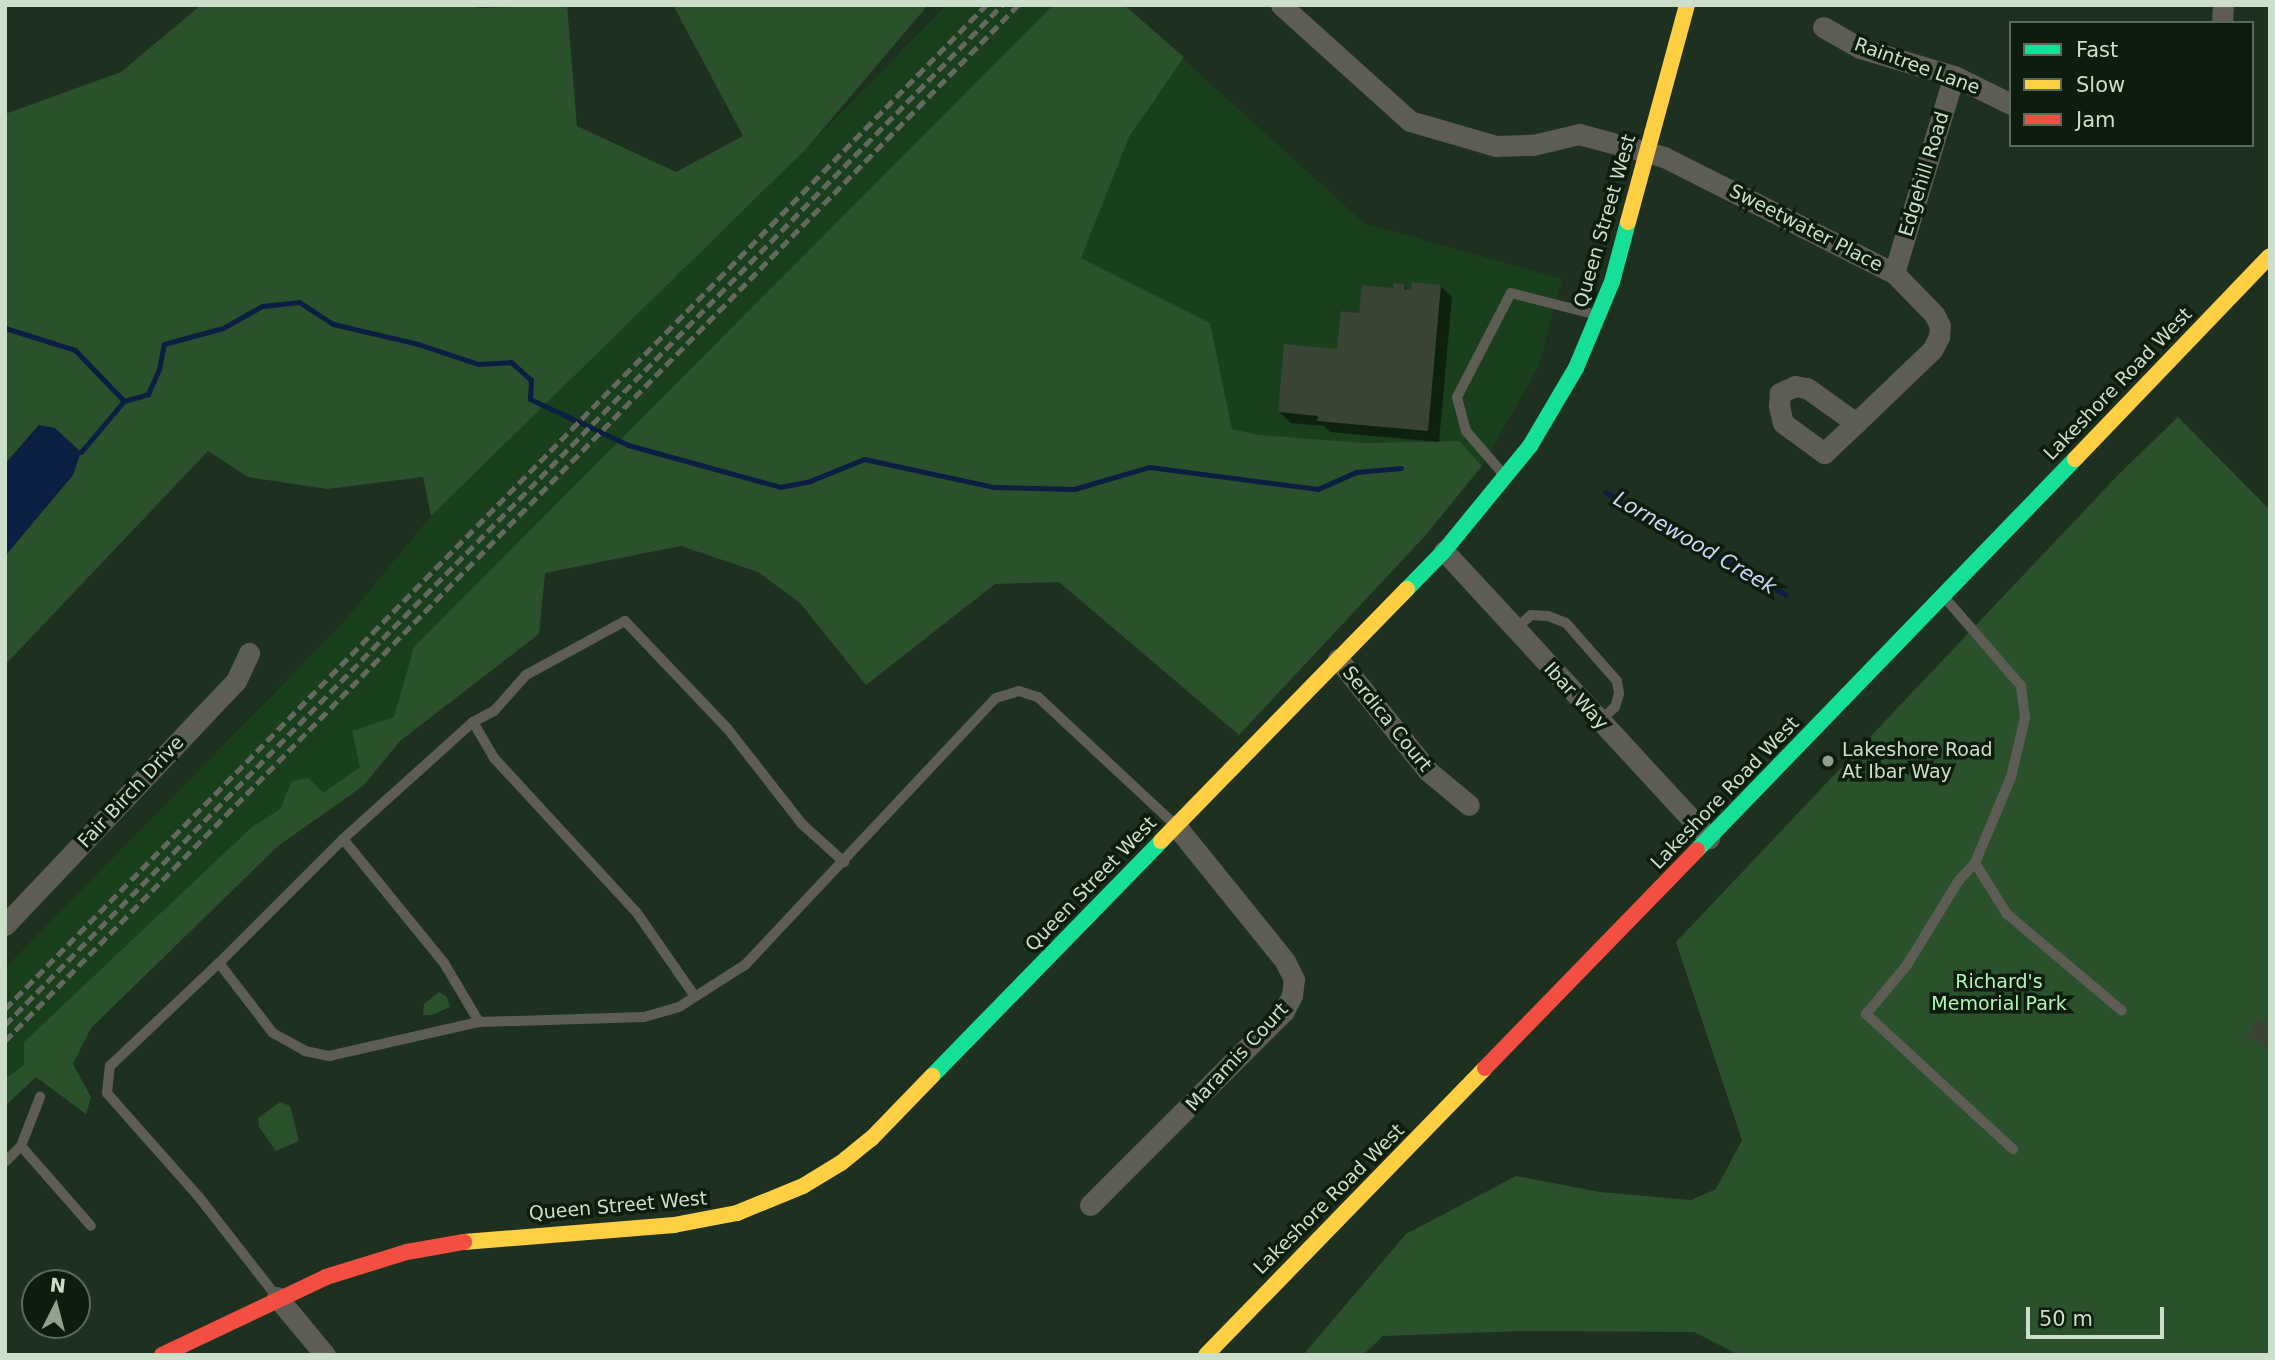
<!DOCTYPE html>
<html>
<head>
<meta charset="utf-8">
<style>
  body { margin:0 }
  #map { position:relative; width:2275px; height:1360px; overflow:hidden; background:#1e301f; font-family:"DejaVu Sans",sans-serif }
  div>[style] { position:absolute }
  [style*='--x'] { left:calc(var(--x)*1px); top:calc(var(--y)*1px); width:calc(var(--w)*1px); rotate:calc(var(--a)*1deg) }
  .built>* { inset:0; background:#193f1c }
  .green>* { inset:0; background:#2a512c }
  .water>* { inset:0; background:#0d1e43 }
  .shadow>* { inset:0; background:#0007 }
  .stream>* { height:5px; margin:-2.5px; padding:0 2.5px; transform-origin:2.5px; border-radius:2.5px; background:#0d1e43 }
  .building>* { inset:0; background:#394434 }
  .lane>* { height:10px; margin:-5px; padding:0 5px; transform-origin:5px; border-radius:5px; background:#5d5d55 }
  .street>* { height:21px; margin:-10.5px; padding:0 10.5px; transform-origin:10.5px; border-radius:10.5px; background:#5d5d55 }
  .fast>* { height:16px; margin:-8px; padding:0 8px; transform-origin:8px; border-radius:8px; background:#16e098 }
  .slow>* { height:16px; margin:-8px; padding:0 8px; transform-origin:8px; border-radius:8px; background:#ffcf43 }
  .jam>* { height:16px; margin:-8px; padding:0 8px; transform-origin:8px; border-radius:8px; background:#f24e42 }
  .rail>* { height:5px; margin-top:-2.5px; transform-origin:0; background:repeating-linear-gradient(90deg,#64685f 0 10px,transparent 0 15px) }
  .dots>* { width:19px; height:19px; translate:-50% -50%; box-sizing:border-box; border:4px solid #0d1c0d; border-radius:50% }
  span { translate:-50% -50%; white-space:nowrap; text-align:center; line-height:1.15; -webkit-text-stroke:7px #0d1c0d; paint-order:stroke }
  .street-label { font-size:19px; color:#ccdfcb }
  .poi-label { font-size:19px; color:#ccdfcb }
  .left { translate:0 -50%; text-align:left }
  .park-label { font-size:19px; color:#b2f6b3 }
  .water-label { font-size:21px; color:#c8d7f5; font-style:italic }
  .frame { position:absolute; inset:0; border:7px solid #ccdfcb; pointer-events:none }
  .legend { position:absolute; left:2009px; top:21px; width:245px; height:126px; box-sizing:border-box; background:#0d1c0d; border:2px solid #596a59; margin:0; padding:9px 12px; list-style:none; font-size:21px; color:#ccdfcb }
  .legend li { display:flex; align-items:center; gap:14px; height:35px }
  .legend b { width:35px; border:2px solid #596a59 }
  .north { position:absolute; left:21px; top:1269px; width:70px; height:70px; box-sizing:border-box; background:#0d1c0d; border:2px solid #596a59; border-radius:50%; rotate:6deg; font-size:19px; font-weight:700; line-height:28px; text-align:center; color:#ccdfcb }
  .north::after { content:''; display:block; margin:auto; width:24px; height:32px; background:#8fa28f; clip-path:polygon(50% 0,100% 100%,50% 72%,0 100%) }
  .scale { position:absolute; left:2026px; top:1307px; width:138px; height:32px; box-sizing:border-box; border:4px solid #ccdfcb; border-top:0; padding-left:9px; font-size:21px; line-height:24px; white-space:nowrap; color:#ccdfcb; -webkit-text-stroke:5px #0d1c0d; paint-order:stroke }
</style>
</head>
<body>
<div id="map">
  <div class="built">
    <div style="clip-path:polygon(946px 5px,1054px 5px,545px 573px,539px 634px,400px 741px,363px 786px,278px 846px,91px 1028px,73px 1064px,91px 1097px,86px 1114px,36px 1077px,5px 1106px,5px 968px,341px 625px,431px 516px,806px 149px)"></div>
    <div style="clip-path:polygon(1124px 5px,1364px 223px,1562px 279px,1539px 366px,1482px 466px,1459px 441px,1366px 443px,1260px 435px,1116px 405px,967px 177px)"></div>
  </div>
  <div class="green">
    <div style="clip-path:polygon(201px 5px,472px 5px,480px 8px,567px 5px,577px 126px,676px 172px,743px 136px,673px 5px,928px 5px,806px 149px,431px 516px,423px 477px,327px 489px,248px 477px,208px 451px,5px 665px,5px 556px,73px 475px,39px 425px,5px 464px,5px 114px,121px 72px)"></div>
    <div style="clip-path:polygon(1053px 5px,1124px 5px,1184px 57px,1129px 137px,1081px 258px,1210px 323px,1232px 429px,1260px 435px,1366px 443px,1459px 441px,1482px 466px,1424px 537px,1239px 735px,1059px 582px,995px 584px,866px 685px,800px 603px,758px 572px,681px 546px,545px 573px,539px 634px,400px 741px,363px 786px,278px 846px,91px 1028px,73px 1064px,91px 1097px,86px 1114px,36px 1077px,5px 1106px,5px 1079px,24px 1065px,24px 1042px,252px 827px,280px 809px,292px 781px,309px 778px,323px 793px,360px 767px,352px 731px,394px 717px,414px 647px)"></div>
    <div style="clip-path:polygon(2178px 417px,2270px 510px,2270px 1355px,1739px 1355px,1694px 1332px,1523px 1331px,1383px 1336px,1363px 1355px,1303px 1355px,1406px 1234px,1516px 1176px,1600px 1192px,1691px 1200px,1716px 1189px,1742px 1140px,1676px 942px,2119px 474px)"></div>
    <div style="clip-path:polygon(439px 992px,447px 997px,450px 1007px,432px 1015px,423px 1015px,424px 1004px)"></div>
    <div style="clip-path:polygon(280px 1102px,290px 1106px,299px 1141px,276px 1151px,259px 1127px,258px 1118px)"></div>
  </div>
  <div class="water">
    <div style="clip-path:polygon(39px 425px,55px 428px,81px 452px,73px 475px,5px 556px,5px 464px)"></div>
  </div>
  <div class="shadow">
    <div style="clip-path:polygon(1403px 286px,1409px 291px,1441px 286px,1452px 297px,1439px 442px,1330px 432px,1324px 426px,1291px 423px,1279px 412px,1395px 290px)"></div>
  </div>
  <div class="stream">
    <div style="--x:5;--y:328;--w:73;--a:17.4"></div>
    <div style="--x:75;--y:350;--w:71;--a:46.1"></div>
    <div style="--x:124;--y:401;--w:25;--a:-16"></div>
    <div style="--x:148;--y:394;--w:27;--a:-66"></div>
    <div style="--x:159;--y:369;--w:25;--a:-79"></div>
    <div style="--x:164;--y:344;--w:61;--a:-15.2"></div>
    <div style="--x:223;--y:328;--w:45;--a:-29.4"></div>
    <div style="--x:262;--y:306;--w:37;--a:-6"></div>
    <div style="--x:299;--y:302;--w:40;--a:32.9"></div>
    <div style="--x:333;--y:324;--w:87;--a:13.2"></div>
    <div style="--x:418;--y:344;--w:63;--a:18.4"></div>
    <div style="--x:478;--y:364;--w:33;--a:-3"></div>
    <div style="--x:511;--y:362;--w:27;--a:42"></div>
    <div style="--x:531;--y:380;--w:19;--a:93"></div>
    <div style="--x:530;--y:399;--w:108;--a:25.1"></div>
    <div style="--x:628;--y:445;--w:158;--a:15.4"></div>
    <div style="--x:780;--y:487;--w:31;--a:-11"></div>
    <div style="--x:810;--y:481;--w:58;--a:-22.2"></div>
    <div style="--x:864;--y:459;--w:132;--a:12.2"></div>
    <div style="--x:993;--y:487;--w:81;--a:1.4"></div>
    <div style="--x:1074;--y:489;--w:78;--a:-16.3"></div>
    <div style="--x:1149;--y:467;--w:170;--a:7.4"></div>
    <div style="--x:1318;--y:489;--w:42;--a:-24.1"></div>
    <div style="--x:1356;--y:472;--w:45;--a:-5.1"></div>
    <div style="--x:81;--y:452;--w:67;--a:-49.9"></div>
    <div style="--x:1605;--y:492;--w:208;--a:29.6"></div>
  </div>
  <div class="building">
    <div style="clip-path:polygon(1412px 282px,1441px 285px,1428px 431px,1317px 421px,1318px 416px,1278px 412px,1284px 344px,1337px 349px,1341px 311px,1359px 313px,1362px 285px,1393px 288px,1394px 283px,1404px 284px,1404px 289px,1411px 290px)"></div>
    <div style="clip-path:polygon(2257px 1018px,2270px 1025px,2270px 1050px,2246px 1037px)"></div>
  </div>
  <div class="lane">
    <div style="--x:1504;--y:475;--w:58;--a:-130.8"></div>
    <div style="--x:1466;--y:431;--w:35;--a:-105"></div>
    <div style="--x:1457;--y:397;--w:117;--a:-62.6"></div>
    <div style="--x:1511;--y:293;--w:89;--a:14.3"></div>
    <div style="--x:1946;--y:599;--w:115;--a:49.2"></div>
    <div style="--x:2021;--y:686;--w:32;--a:83"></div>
    <div style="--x:2025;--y:718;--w:61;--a:103.3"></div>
    <div style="--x:2011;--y:777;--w:93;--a:112.7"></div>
    <div style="--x:1975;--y:863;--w:23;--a:133"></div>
    <div style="--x:1959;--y:880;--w:100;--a:121.5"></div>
    <div style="--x:1907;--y:965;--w:64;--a:129.9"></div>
    <div style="--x:1866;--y:1014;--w:200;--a:42.6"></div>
    <div style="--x:1515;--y:629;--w:21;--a:-41"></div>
    <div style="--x:1531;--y:615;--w:17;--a:3"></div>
    <div style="--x:1548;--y:616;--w:19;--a:21"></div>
    <div style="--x:1566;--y:623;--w:77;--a:48.7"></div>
    <div style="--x:1617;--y:681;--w:13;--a:81"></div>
    <div style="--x:1619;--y:694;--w:14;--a:107"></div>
    <div style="--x:1615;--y:707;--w:21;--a:137"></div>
    <div style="--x:473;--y:722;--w:42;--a:59.7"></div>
    <div style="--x:494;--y:758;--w:211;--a:47.3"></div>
    <div style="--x:637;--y:913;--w:100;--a:55.2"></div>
    <div style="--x:343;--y:839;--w:160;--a:50.8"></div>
    <div style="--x:444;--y:963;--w:69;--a:59.3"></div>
    <div style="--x:1975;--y:863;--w:60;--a:57.9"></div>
    <div style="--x:2007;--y:914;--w:150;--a:40.1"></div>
    <div style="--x:219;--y:963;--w:88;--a:52.4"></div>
    <div style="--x:273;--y:1033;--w:37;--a:29"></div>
    <div style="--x:305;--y:1051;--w:25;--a:12"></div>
    <div style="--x:329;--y:1056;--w:154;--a:-12.8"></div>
    <div style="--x:479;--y:1022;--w:165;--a:-1.7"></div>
    <div style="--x:644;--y:1017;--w:36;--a:-16"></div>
    <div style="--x:679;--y:1007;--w:78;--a:-32.5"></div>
    <div style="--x:745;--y:965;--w:366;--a:-46.8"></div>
    <div style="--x:996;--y:698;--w:24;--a:-17"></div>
    <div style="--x:1019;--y:691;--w:20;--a:18"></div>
    <div style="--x:1038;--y:697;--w:186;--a:43"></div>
    <div style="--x:21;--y:1146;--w:106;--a:48.8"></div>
    <div style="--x:5;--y:1162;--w:23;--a:-45"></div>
    <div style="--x:21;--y:1146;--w:53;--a:-68.8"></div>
    <div style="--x:277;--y:1297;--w:128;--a:-128"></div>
    <div style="--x:198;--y:1196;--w:137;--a:-131.5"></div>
    <div style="--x:107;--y:1093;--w:27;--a:-84"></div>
    <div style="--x:110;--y:1066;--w:150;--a:-43.4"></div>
    <div style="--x:219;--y:963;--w:175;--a:-45"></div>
    <div style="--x:343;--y:839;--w:175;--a:-42"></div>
    <div style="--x:473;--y:722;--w:24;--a:-28"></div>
    <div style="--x:494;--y:711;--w:48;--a:-48.4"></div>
    <div style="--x:526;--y:675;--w:113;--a:-28.6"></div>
    <div style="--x:625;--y:621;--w:148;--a:46.4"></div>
    <div style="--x:727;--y:728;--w:122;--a:52"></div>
    <div style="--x:802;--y:824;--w:57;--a:42.1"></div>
  </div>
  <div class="street">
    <div style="--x:1281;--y:5;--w:173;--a:42"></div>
    <div style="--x:1410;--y:121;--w:90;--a:16.2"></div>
    <div style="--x:1496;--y:146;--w:37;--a:-2"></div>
    <div style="--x:1533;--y:145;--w:47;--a:-13.4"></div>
    <div style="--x:1579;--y:134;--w:88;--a:15.1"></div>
    <div style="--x:1664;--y:157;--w:258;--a:26.8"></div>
    <div style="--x:1894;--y:273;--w:57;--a:45.7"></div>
    <div style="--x:1934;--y:314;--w:13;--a:63"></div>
    <div style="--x:1940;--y:326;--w:11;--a:95"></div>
    <div style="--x:1939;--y:337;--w:15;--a:118"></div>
    <div style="--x:1932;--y:350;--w:105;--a:136.2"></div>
    <div style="--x:1856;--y:423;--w:60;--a:-144.5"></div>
    <div style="--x:1807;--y:388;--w:12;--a:-171"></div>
    <div style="--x:1795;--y:386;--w:17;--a:155"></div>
    <div style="--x:1780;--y:393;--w:13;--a:94"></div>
    <div style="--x:1779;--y:406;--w:17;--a:77"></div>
    <div style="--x:1783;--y:423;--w:51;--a:36.2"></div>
    <div style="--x:1824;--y:453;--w:44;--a:-43.2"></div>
    <div style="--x:2222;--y:23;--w:18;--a:-87"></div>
    <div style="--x:1823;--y:27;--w:43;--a:29.6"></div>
    <div style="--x:1860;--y:48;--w:98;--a:16.6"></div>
    <div style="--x:1954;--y:76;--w:64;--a:26.2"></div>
    <div style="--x:1894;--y:273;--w:206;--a:-73.1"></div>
    <div style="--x:1444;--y:551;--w:391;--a:47.3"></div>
    <div style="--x:1338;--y:659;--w:144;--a:51.2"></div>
    <div style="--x:1428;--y:771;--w:53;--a:39.7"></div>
    <div style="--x:5;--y:925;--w:336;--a:-46.6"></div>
    <div style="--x:236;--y:681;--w:31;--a:-65"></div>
    <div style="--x:1090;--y:1205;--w:274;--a:-45"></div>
    <div style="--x:1284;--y:1011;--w:18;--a:-63"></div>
    <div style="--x:1292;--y:995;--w:16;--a:-83"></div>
    <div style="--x:1294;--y:979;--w:20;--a:-117"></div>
    <div style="--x:1285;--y:961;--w:174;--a:-128.9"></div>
    <div style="--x:277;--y:1297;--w:75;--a:50.4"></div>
  </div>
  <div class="fast">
    <div style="--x:1407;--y:589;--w:53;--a:-45.8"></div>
    <div style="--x:1444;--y:551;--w:136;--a:-50.7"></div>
    <div style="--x:1530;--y:446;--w:91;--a:-59.5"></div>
    <div style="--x:1576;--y:368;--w:93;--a:-67.3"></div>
    <div style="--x:1612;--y:282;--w:62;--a:-75.1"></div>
    <div style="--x:1697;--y:850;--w:544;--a:-45.97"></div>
    <div style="--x:932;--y:1076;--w:328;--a:-45.7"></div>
  </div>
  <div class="slow">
    <div style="--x:1628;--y:222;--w:225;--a:-74.8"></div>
    <div style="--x:2075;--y:459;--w:281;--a:-46.2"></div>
    <div style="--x:1161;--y:841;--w:352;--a:-45.7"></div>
    <div style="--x:464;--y:1242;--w:211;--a:-4.6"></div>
    <div style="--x:674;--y:1225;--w:64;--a:-10.8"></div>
    <div style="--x:737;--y:1213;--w:71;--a:-22.2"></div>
    <div style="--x:803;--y:1186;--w:44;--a:-31.2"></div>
    <div style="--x:841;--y:1163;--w:38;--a:-39"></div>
    <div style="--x:871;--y:1139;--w:88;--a:-45.9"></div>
    <div style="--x:1206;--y:1355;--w:400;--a:-45.8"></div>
  </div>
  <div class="jam">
    <div style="--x:1485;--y:1068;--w:304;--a:-45.8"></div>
    <div style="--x:162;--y:1355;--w:182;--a:-25.4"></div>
    <div style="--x:326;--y:1277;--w:85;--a:-17.2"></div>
    <div style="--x:407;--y:1252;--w:58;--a:-10"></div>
  </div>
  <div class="rail">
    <div style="--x:5;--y:1009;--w:1404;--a:-45.66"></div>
    <div style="--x:5;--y:1025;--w:1426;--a:-45.65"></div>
    <div style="--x:5;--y:1041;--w:1449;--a:-45.64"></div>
  </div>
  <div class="dots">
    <div style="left:1828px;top:761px;background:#8fa28f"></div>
  </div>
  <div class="street-label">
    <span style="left:1917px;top:66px;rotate:20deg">Raintree Lane</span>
    <span style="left:1924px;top:174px;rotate:-73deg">Edgehill Road</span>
    <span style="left:1605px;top:221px;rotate:-74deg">Queen Street West</span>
    <span style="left:1806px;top:228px;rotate:27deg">Sweetwater Place</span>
    <span style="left:2118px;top:384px;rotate:-46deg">Lakeshore Road West</span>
    <span style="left:1576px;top:696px;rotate:47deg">Ibar Way</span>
    <span style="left:1387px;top:719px;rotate:51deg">Serdica Court</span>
    <span style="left:131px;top:792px;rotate:-47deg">Fair Birch Drive</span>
    <span style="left:1725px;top:793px;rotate:-46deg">Lakeshore Road West</span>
    <span style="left:1091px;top:884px;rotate:-46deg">Queen Street West</span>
    <span style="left:1237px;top:1057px;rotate:-47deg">Maramis Court</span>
    <span style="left:1329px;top:1199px;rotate:-45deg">Lakeshore Road West</span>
    <span style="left:618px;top:1206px;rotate:-5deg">Queen Street West</span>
  </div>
  <div class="poi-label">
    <span class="left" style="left:1842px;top:761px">Lakeshore Road<br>At Ibar Way</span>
  </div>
  <div class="park-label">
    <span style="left:1999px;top:993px">Richard's<br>Memorial Park</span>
  </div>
  <div class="water-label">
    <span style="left:1695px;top:543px;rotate:30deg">Lornewood Creek</span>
  </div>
  <div class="frame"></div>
  <ul class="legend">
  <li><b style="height:9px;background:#16e098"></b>Fast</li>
  <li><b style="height:9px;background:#ffcf43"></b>Slow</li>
  <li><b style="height:9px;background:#f24e42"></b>Jam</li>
  </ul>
  <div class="north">N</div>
  <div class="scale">50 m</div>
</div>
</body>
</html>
